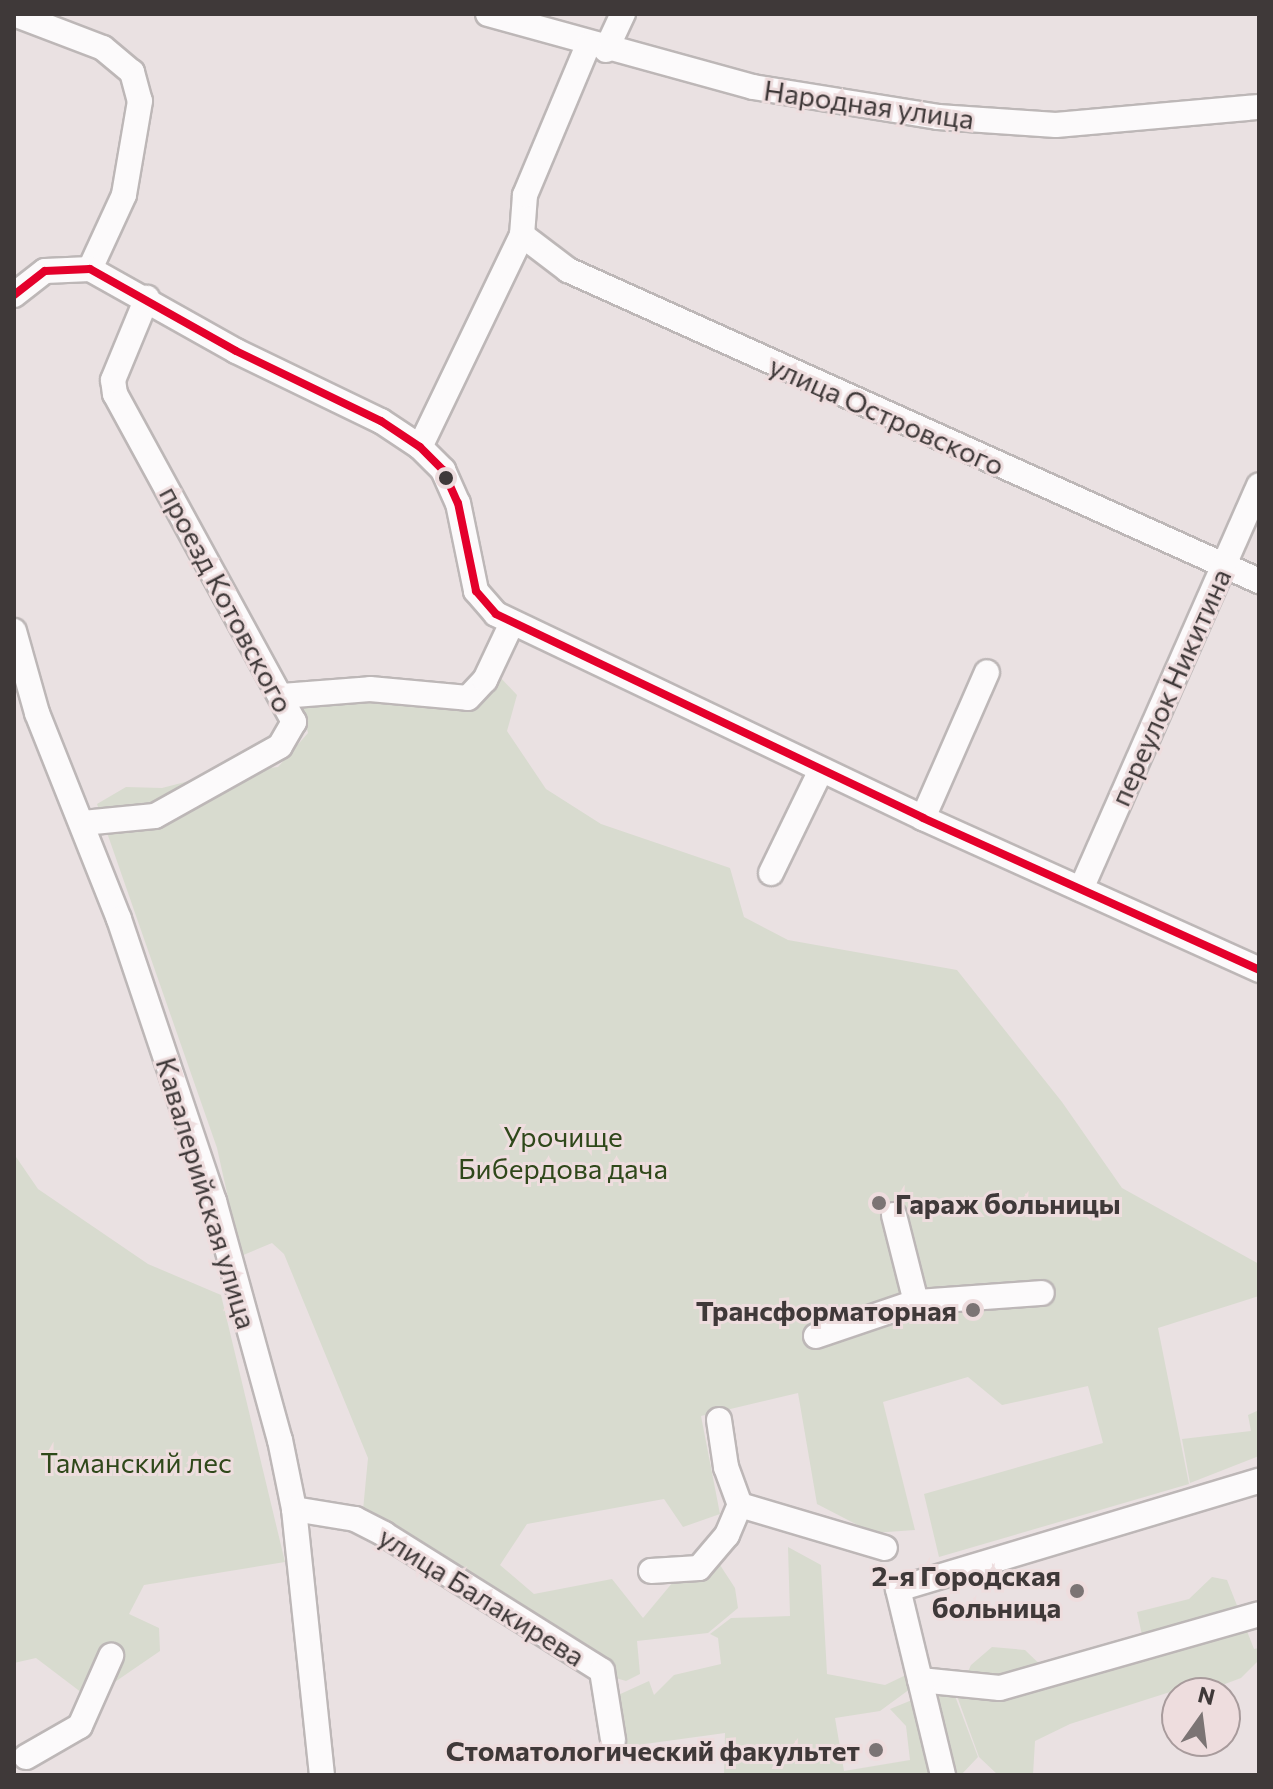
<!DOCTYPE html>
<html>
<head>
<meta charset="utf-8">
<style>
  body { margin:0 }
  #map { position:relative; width:1273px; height:1789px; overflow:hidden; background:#eae1e2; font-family:Commissioner,sans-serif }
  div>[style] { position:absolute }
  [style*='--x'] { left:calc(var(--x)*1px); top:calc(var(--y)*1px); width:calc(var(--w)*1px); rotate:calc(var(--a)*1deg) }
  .green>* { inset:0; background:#d8dbcf }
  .roads { filter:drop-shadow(2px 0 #bdb7b7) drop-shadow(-2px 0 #bdb7b7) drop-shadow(0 2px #bdb7b7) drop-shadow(0 -2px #bdb7b7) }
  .minor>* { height:24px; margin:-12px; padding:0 12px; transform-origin:12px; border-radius:12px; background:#fcfafb }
  .bus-1>* { height:8px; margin:-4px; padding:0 4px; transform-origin:4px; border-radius:4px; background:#e4002b }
  .dots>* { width:22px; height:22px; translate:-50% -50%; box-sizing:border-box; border:4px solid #eeddde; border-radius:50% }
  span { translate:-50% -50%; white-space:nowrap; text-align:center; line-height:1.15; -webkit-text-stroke:6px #eeddde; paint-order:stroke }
  .street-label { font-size:28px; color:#3f3939 }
  .park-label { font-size:28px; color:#2f481a }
  .poi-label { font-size:28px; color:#3f3939; font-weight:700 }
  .left { translate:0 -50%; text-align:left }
  .right { translate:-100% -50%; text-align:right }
  .frame { position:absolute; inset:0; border:16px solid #3f3939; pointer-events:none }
  .north { position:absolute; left:1161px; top:1677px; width:80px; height:80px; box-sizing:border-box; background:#eeddde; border:2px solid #a89b9c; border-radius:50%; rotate:14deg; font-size:22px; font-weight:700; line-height:32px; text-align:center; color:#3f3939 }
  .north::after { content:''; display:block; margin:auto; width:28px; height:36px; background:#7b7474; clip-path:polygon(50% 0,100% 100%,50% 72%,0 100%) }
</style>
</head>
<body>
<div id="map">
  <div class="green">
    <div style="clip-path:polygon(498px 675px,517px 695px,507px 731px,546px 789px,601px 824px,730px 868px,744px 917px,788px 940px,957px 970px,1062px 1102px,1122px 1188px,1259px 1264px,1259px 1296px,1158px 1328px,1189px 1484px,939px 1557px,924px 1494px,1103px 1443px,1088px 1386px,1002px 1405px,968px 1377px,883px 1402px,915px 1530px,873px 1533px,817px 1504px,798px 1393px,701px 1416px,720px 1514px,683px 1527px,664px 1499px,527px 1524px,500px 1565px,534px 1594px,612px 1579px,643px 1618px,688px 1564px,720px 1565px,735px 1588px,738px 1608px,708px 1633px,637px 1641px,640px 1674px,626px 1681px,616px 1678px,603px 1661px,363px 1510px,368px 1458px,284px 1254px,272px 1243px,241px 1256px,217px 1148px,97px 804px,126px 787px,162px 788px,216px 774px,278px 767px,308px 733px,301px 703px,354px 697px,466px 708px)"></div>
    <div style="clip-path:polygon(14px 1154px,38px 1189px,148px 1264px,221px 1295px,285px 1562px,144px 1585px,129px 1614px,159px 1628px,160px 1651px,90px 1699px,36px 1658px,14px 1663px)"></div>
    <div style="clip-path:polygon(1259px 1410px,1259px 1456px,1190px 1483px,1182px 1439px,1251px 1431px,1248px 1415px)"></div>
    <div style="clip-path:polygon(788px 1547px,821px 1565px,827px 1674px,885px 1685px,906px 1675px,910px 1689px,880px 1711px,835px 1718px,844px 1771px,910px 1760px,906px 1726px,890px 1709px,934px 1691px,955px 1696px,978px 1757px,961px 1775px,724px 1775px,725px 1733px,623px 1747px,616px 1696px,649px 1681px,654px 1695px,674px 1675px,721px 1664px,718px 1638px,710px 1634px,731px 1618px,790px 1616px)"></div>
    <div style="clip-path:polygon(1212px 1577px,1227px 1580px,1254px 1649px,1259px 1648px,1259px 1660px,1241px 1678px,1217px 1687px,1195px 1684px,1070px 1724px,1035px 1741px,1033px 1775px,998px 1775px,979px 1757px,957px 1696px,971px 1665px,992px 1647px,1025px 1650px,1053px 1677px,1145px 1649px,1137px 1612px,1189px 1599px)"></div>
  </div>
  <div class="roads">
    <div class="minor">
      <div style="--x:14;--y:14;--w:95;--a:20.9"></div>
      <div style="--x:103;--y:48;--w:38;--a:40"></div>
      <div style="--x:132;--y:72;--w:30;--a:75"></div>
      <div style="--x:140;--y:101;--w:95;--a:99.7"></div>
      <div style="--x:124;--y:195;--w:81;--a:114.7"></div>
      <div style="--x:488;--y:14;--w:275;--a:15.4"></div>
      <div style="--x:753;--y:87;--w:187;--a:9.2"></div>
      <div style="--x:938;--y:117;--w:118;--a:3.9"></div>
      <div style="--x:1056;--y:125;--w:204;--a:-5.1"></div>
      <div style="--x:606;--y:50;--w:40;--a:-65"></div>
      <div style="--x:522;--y:235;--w:58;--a:37.3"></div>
      <div style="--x:568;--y:270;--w:758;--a:24.23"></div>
      <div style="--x:14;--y:295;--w:39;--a:-38"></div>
      <div style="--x:45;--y:271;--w:45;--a:-2.5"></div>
      <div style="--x:90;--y:269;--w:167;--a:29.3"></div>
      <div style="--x:236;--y:351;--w:161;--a:25.8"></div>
      <div style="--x:381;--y:421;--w:47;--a:33.7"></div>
      <div style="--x:420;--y:447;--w:33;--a:45"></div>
      <div style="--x:443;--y:470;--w:36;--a:66"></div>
      <div style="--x:458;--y:503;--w:90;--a:78.4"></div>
      <div style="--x:476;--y:591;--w:30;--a:49"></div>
      <div style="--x:496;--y:614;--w:473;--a:25.5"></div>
      <div style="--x:923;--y:818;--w:369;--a:24.3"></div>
      <div style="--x:420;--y:447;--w:235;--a:-64.3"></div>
      <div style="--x:522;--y:235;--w:40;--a:-85.7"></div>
      <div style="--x:525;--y:195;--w:163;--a:-67.2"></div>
      <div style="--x:14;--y:631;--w:85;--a:74.3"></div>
      <div style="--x:37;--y:713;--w:222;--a:68.3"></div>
      <div style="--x:119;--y:919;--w:298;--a:71.4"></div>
      <div style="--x:214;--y:1201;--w:248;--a:74.6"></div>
      <div style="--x:280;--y:1440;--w:70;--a:78.5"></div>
      <div style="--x:294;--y:1509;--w:267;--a:84"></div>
      <div style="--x:282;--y:696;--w:88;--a:-4.5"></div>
      <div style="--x:370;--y:689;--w:98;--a:5.2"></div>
      <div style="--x:468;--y:698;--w:25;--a:-47"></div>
      <div style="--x:485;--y:680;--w:63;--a:-64.7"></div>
      <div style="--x:923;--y:818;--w:159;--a:-66.3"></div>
      <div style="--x:83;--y:823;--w:72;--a:-5.6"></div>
      <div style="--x:155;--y:816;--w:143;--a:-29.2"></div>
      <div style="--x:280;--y:746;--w:28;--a:-60"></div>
      <div style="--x:294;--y:722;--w:374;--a:-118.6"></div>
      <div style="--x:115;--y:394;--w:14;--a:-98"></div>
      <div style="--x:113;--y:380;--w:89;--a:-67.5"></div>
      <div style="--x:771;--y:873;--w:114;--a:-64.1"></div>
      <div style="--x:1081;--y:889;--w:441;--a:-66.2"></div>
      <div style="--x:894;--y:1215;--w:90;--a:75.8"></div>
      <div style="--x:816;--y:1336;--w:106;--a:-18.8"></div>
      <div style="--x:916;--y:1302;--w:126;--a:-4.1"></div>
      <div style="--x:719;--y:1420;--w:48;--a:81.5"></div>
      <div style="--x:726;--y:1467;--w:40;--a:69.8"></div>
      <div style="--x:294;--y:1509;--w:62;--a:9.3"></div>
      <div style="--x:355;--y:1519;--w:33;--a:27"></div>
      <div style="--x:384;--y:1534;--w:257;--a:32.1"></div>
      <div style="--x:602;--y:1671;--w:70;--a:80.9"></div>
      <div style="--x:651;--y:1571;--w:48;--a:-3.6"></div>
      <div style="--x:699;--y:1568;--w:43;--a:-49.7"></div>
      <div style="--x:727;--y:1535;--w:33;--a:-67"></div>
      <div style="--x:740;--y:1505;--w:151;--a:16.5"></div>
      <div style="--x:920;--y:1680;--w:80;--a:5.7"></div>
      <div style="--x:1000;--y:1688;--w:269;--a:-15.9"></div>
      <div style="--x:26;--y:1757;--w:62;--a:-29.9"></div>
      <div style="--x:80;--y:1726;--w:77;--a:-66.1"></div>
      <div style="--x:943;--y:1775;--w:191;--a:-103.6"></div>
      <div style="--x:898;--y:1589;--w:377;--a:-16.7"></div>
    </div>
  </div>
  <div class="bus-1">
    <div style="--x:14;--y:295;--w:39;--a:-38"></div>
    <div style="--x:45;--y:271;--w:45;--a:-2.5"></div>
    <div style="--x:90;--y:269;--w:167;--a:29.3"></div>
    <div style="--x:236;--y:351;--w:161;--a:25.8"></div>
    <div style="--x:381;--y:421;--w:47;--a:33.7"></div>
    <div style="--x:420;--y:447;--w:33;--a:45"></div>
    <div style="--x:443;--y:470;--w:36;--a:66"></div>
    <div style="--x:458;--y:503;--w:90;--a:78.4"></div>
    <div style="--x:476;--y:591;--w:30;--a:49"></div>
    <div style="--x:496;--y:614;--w:473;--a:25.5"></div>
    <div style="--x:923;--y:818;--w:369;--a:24.3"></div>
  </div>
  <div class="dots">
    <div style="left:446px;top:478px;background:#3f3939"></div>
    <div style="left:879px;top:1203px;background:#7b7474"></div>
    <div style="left:973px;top:1310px;background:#7b7474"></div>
    <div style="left:1077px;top:1591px;background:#7b7474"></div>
    <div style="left:876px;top:1750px;background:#7b7474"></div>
  </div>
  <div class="street-label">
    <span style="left:869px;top:104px;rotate:8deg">Народная улица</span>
    <span style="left:887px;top:415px;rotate:24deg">улица Островского</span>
    <span style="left:227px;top:599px;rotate:62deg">проезд Котовского</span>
    <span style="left:1170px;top:687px;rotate:-66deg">переулок Никитина</span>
    <span style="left:207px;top:1193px;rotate:73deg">Кавалерийская улица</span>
    <span style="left:482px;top:1596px;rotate:32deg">улица Балакирева</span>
  </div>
  <div class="park-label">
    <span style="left:563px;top:1152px">Урочище<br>Бибердова дача</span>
    <span style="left:136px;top:1462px">Таманский лес</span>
  </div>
  <div class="poi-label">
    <span class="left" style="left:895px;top:1203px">Гараж больницы</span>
    <span class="right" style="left:957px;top:1310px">Трансформаторная</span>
    <span class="right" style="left:1061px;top:1591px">2-я Городская<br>больница</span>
    <span class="right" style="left:860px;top:1750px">Стоматологический факультет</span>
  </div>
  <div class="frame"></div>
  <div class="north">N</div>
</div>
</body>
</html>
